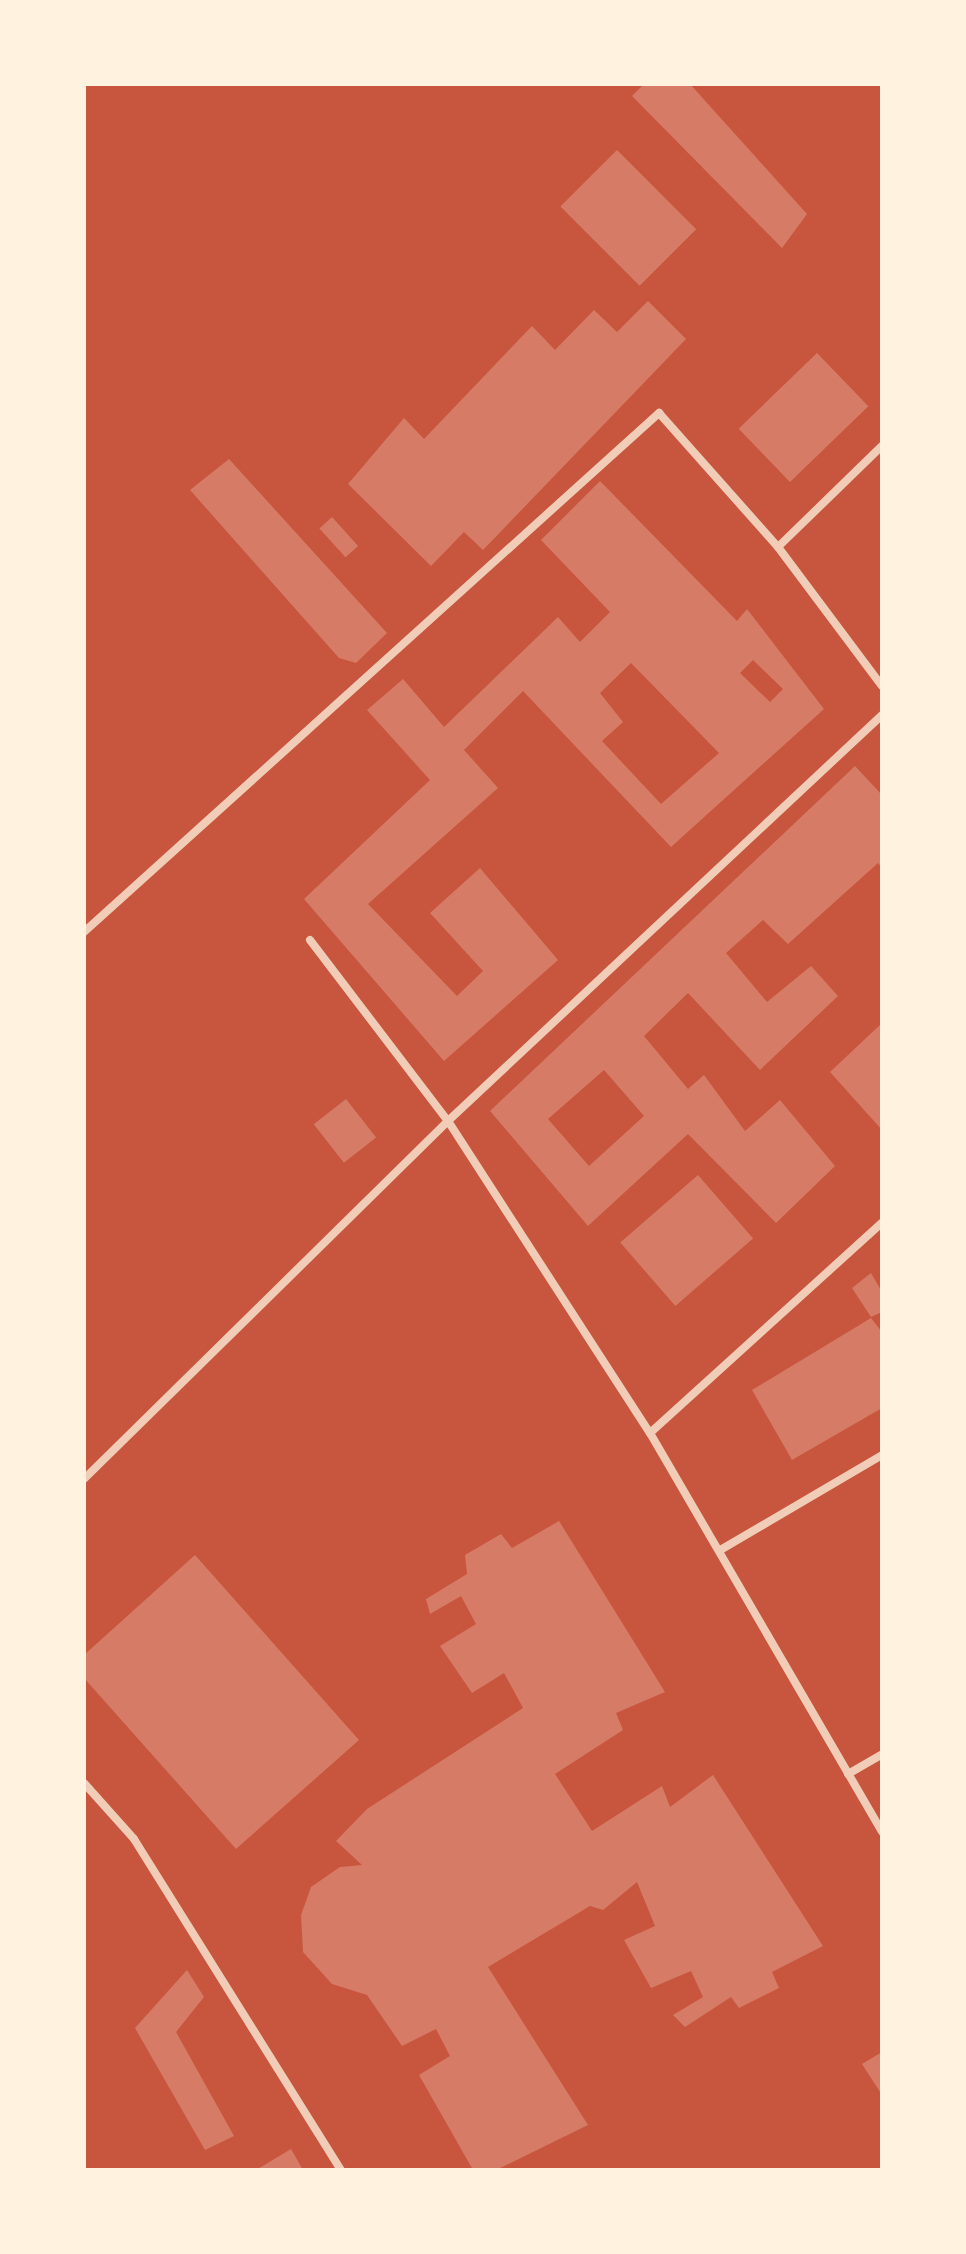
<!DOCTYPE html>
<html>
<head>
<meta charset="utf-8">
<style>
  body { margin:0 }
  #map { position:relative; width:966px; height:2254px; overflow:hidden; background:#c8553d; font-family:Arial,sans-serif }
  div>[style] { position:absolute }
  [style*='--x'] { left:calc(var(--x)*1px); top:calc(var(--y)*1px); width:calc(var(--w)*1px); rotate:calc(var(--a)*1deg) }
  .building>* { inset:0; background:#d67c66; transform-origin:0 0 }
  .minor>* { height:8px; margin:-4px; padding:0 4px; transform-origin:4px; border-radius:4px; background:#f1ccb7 }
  span { translate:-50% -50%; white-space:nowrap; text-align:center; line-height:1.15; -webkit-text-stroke:8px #fff3e0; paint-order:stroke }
  .frame { position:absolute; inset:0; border:86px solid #fff3e0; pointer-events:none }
</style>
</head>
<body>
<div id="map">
  <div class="building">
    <div style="clip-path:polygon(644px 84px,690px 84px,807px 214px,782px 248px,632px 96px)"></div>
    <div style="left:617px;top:150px;width:112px;height:80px;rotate:45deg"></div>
    <div style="clip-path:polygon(648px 301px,686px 339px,483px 550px,464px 532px,431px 566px,348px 484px,404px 418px,424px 439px,532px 326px,555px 350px,594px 310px,617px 332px)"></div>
    <div style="left:817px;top:353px;width:74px;height:109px;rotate:46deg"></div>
    <div style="clip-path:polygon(229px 459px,387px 633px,356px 663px,339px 658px,190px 490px)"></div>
    <div style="clip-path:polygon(evenodd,600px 481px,737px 621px,747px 609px,824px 709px,671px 847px,523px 691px,464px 750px,498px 788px,368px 904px,457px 996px,483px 971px,430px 913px,480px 868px,558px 960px,444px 1061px,304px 899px,430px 780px,367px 710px,403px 679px,444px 727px,558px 617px,580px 642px,610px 612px,541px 540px,600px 481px,753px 660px,783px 689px,770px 702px,740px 673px,753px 660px,600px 481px,631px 663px,719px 753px,661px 804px,602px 741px,623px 722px,600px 693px,631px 663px)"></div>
    <div style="left:332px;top:517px;width:39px;height:17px;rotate:48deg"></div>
    <div style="clip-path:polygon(evenodd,855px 766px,882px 795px,882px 868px,878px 863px,788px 944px,763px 920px,726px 953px,767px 1002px,811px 966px,838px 996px,760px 1070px,688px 993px,644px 1036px,688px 1089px,704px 1075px,745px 1131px,780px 1100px,835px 1166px,776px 1223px,688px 1134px,588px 1226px,490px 1111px,855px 766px,604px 1070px,644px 1116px,589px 1166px,548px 1119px,604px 1070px)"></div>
    <div style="clip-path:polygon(882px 1023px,882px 1130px,830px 1072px)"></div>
    <div style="left:346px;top:1099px;width:49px;height:41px;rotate:52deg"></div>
    <div style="left:698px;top:1175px;width:84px;height:103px;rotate:49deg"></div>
    <div style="clip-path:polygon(871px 1273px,882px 1292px,882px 1312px,871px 1317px,852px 1288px)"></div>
    <div style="clip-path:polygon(871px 1318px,882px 1332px,882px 1408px,792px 1460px,752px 1390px)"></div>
    <div style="clip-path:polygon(559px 1521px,665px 1692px,616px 1713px,623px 1730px,555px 1774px,592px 1831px,662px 1786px,670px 1807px,713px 1775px,823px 1946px,772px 1972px,779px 1988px,739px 2008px,731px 1997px,685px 2027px,673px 2015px,703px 1997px,691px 1971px,651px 1988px,624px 1940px,655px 1926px,637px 1882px,603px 1910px,590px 1906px,488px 1967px,588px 2125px,496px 2170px,473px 2170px,419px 2075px,450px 2056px,436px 2029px,402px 2046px,367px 1995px,332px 1984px,303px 1952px,301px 1915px,311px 1887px,340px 1867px,362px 1865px,336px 1841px,367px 1809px,523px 1708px,504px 1673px,472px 1693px,440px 1646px,476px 1624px,461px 1596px,430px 1614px,426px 1599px,467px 1574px,465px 1555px,501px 1534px,512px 1548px)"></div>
    <div style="clip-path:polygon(195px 1555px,359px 1740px,236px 1849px,84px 1678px,84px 1655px)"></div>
    <div style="clip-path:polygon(187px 1970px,204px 1997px,176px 2032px,234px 2136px,205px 2150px,135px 2028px)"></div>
    <div style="clip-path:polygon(882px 2052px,882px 2095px,862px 2064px)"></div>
    <div style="clip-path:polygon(291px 2149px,303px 2170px,256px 2170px)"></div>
  </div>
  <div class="minor">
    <div style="--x:778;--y:547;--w:145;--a:-44.2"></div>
    <div style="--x:84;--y:932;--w:775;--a:-42.07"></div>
    <div style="--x:659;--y:413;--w:179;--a:48.4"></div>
    <div style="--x:778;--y:547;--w:174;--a:53.2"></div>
    <div style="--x:310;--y:940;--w:228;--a:52.7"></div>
    <div style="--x:448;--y:1121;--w:372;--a:57.1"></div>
    <div style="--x:650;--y:1433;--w:461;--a:59.8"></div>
    <div style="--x:650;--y:1433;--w:313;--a:-42.2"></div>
    <div style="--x:84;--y:1479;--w:511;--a:-44.52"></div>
    <div style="--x:448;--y:1121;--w:594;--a:-43.09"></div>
    <div style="--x:722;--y:1549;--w:186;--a:-30.4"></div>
    <div style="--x:848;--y:1774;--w:39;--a:-30"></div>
    <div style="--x:84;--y:1783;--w:75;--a:48.2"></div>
    <div style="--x:134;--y:1839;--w:390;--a:58"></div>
  </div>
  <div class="frame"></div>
</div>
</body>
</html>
